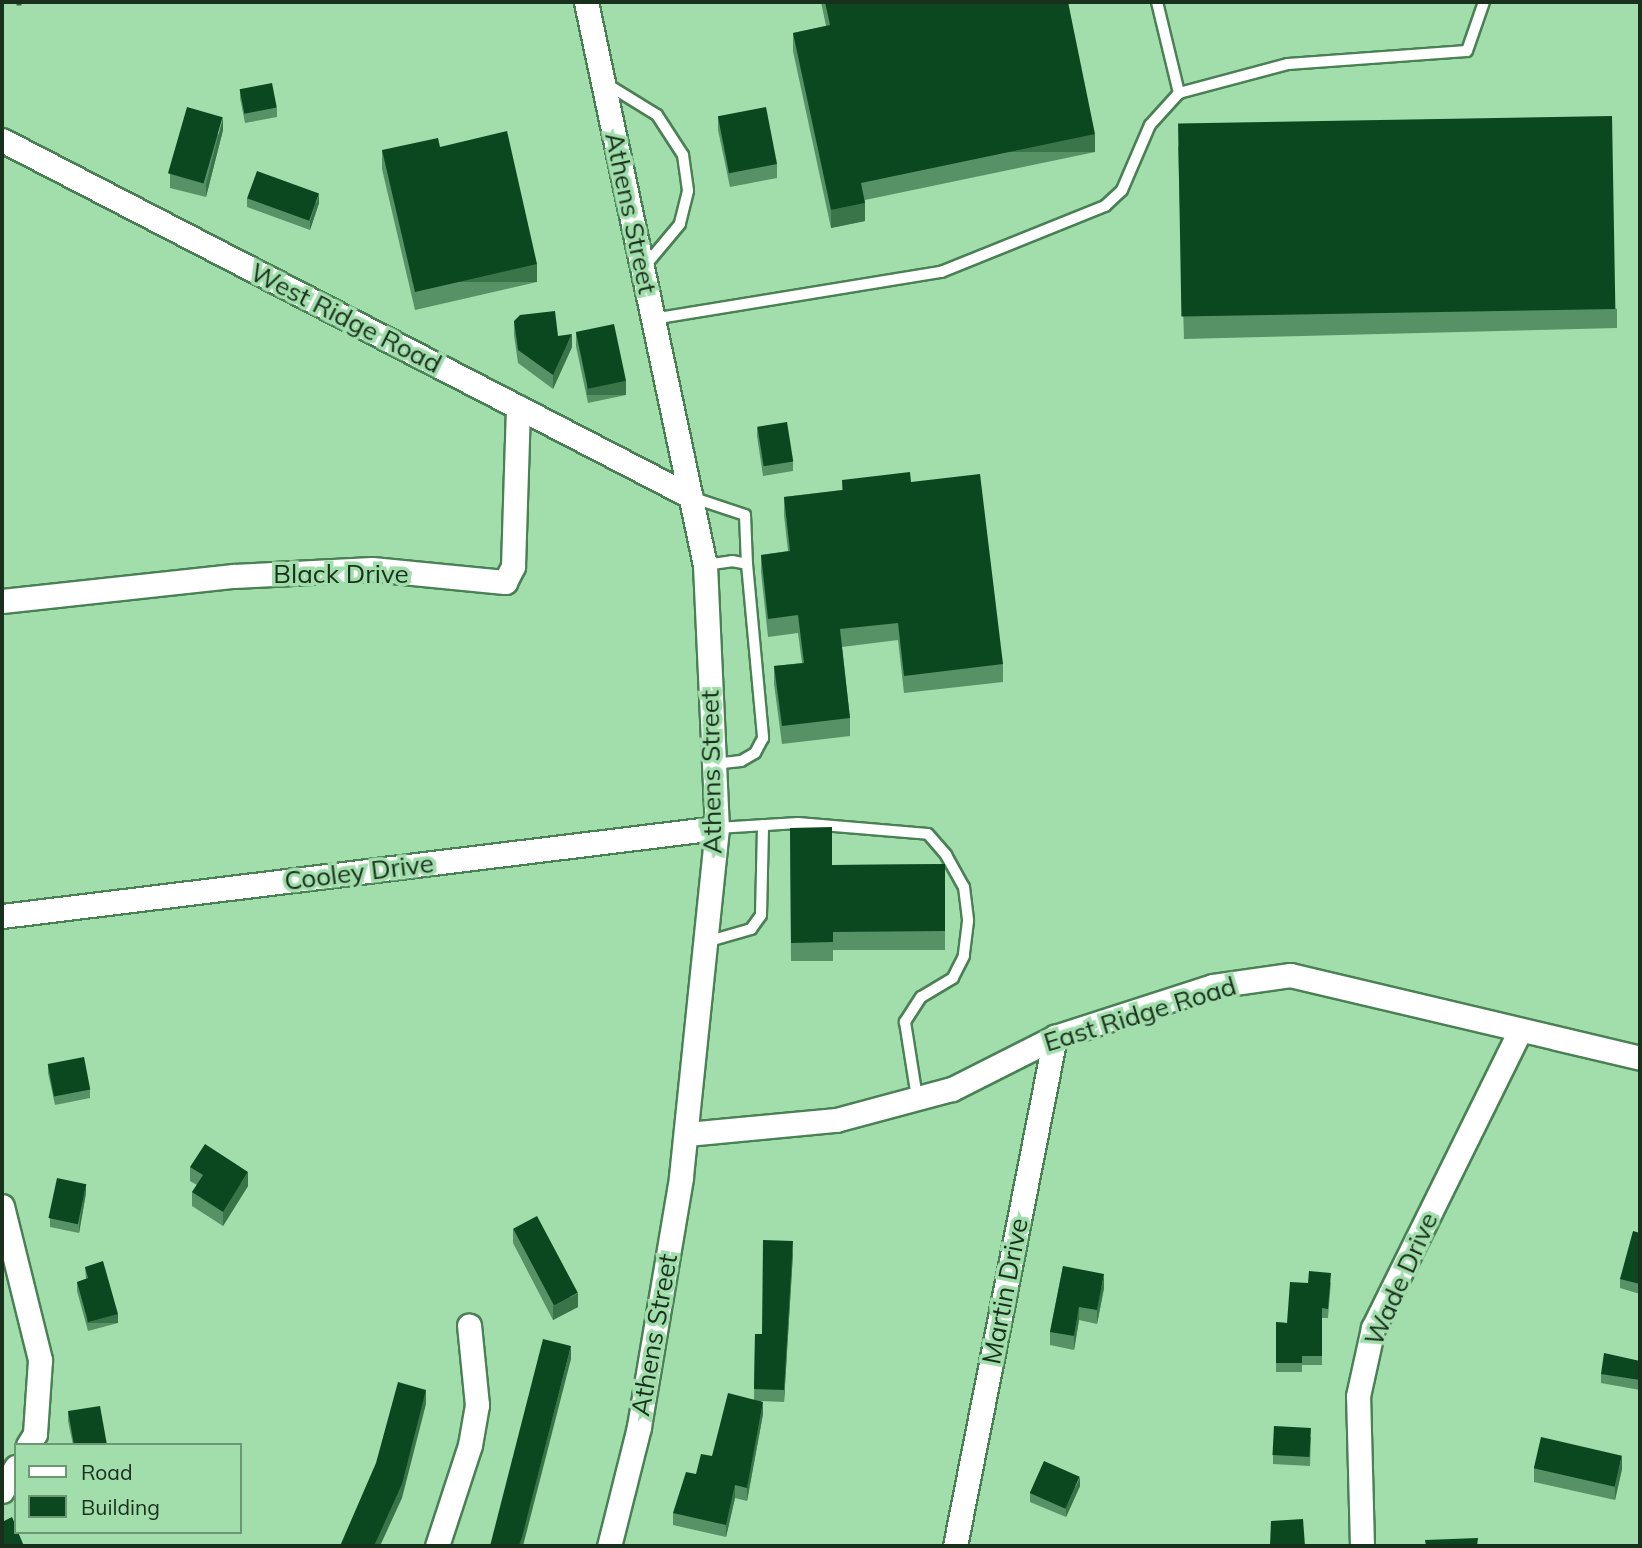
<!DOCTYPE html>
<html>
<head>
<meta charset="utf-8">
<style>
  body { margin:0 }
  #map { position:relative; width:1642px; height:1548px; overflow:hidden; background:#a2ddac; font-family:Mulish,sans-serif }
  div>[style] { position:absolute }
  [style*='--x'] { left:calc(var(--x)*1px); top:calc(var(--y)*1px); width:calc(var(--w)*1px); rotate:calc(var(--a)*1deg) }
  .roads { filter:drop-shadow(2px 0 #498054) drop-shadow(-2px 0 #498054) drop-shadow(0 2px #498054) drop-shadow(0 -2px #498054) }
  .service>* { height:10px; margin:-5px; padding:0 5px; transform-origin:5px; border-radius:5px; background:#fff }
  .minor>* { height:23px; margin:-11.5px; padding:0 11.5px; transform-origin:11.5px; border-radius:11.5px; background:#fff }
  .rail>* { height:5px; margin-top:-2.5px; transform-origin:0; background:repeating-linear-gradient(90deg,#3e5f44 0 14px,transparent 0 21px) }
  .wall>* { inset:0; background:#579266 }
  .shaded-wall>* { inset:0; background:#397549; transform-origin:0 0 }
  .building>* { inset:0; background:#0c481f; transform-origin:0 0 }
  span { translate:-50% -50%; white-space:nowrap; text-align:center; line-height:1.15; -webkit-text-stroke:7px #a2ddac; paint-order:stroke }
  .street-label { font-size:26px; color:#19301d }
  .frame { position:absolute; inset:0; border:4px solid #19301d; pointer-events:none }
  .legend { position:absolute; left:14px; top:1443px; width:228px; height:91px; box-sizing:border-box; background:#a2ddac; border:2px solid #6b9873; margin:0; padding:9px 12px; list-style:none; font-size:21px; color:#19301d }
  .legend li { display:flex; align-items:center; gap:14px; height:35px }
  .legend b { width:35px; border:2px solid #6b9873 }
</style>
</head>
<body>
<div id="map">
  <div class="roads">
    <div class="service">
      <div style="--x:1157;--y:2;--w:94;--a:76.4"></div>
      <div style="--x:605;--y:83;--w:61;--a:31.6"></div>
      <div style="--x:657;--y:115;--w:48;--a:57"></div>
      <div style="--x:683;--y:155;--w:36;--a:82"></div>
      <div style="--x:688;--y:191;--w:34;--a:104"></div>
      <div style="--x:680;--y:224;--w:56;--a:129.9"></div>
      <div style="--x:653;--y:319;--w:292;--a:-9.3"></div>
      <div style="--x:941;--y:272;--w:177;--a:-21.9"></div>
      <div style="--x:1105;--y:206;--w:23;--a:-43"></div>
      <div style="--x:1122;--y:190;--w:71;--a:-66.7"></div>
      <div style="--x:1150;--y:125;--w:43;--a:-47.8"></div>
      <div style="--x:1179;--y:93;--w:113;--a:-14.9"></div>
      <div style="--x:1288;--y:64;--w:179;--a:-4.2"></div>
      <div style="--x:1467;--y:51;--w:52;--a:-70.9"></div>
      <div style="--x:691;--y:497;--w:57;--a:18.4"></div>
      <div style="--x:745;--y:515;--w:49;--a:87.7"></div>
      <div style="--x:705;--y:565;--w:27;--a:-8"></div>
      <div style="--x:732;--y:561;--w:15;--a:11"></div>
      <div style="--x:747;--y:564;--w:175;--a:84.7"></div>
      <div style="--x:763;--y:738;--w:17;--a:118"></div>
      <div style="--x:755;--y:753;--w:16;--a:150"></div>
      <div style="--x:741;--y:761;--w:28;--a:174"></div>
      <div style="--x:717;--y:828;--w:81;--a:-3.5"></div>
      <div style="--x:798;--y:823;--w:130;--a:4.8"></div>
      <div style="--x:928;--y:834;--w:28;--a:49"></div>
      <div style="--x:946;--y:855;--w:37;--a:61"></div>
      <div style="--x:964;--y:887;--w:34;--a:83"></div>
      <div style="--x:968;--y:921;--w:35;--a:97"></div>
      <div style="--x:964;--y:956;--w:25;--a:117"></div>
      <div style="--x:953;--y:978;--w:37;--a:149"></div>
      <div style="--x:921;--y:997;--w:30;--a:123"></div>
      <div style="--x:905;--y:1022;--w:77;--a:81"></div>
      <div style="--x:706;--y:942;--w:47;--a:-16.1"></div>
      <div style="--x:751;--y:929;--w:17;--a:-54"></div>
      <div style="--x:761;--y:915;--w:90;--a:-88.7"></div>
    </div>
    <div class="minor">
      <div style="--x:586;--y:2;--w:575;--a:78.07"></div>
      <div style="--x:705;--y:565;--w:263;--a:87.4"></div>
      <div style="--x:717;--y:828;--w:352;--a:95.9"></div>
      <div style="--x:681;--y:1178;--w:253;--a:99.6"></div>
      <div style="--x:639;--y:1427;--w:123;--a:104.1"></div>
      <div style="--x:2;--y:140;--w:775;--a:27.36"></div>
      <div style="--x:2;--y:601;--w:233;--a:-6.2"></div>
      <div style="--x:234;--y:576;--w:138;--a:-2.9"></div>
      <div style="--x:372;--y:569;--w:134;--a:5.6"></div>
      <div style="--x:505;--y:582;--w:18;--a:-63"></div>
      <div style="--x:513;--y:566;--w:159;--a:-88.2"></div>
      <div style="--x:2;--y:916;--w:720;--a:-7.02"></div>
      <div style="--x:687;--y:1134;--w:150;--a:-5.4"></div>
      <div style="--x:836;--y:1120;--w:120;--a:-15"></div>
      <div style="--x:952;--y:1089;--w:115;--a:-26.8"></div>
      <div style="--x:1055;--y:1037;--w:166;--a:-17.9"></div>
      <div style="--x:1213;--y:986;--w:78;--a:-8.1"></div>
      <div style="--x:1290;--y:975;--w:360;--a:13.3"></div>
      <div style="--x:2;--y:1206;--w:159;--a:76.1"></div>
      <div style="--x:40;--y:1360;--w:74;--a:93.9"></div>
      <div style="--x:35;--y:1434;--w:13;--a:122"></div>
      <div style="--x:2;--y:1491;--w:28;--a:-60"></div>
      <div style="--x:437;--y:1546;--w:106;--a:-71.9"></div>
      <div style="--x:470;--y:1445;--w:41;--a:-80.1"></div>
      <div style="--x:477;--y:1405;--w:80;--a:-95.7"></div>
      <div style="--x:955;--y:1546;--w:519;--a:-78.89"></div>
      <div style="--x:1362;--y:1546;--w:150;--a:-91.5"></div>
      <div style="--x:1358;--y:1396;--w:70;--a:-77.6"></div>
      <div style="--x:1373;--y:1328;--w:332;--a:-63.7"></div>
    </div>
  </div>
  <div class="rail">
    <div style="--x:19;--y:2;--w:3;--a:90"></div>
  </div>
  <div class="wall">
    <div style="clip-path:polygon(821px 2px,1068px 2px,1095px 152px,865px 200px,865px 221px,831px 228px,793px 51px,793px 33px,826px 26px)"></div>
    <div style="clip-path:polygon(240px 89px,277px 108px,277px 117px,245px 123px,240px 98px)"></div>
    <div style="clip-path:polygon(718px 116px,777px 164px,777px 178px,730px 187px,718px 130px)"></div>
    <div style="clip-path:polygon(223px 130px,206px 197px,170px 188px,170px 174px)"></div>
    <div style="clip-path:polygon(1178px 146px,1617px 309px,1617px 328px,1184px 339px)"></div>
    <div style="clip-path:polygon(440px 147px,537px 282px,415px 310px,382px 169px,382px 150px)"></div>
    <div style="clip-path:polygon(247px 198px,319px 203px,310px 230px,247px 207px)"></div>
    <div style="clip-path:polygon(514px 321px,558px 336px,572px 347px,553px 389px,518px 363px,514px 335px)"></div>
    <div style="clip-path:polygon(576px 333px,626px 395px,588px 403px,576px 346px)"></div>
    <div style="clip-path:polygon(757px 427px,793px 462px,793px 471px,763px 476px,757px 436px)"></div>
    <div style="clip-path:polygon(842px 480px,911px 482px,1003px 664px,1003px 682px,904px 693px,898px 640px,842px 647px,850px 718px,850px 736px,782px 744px,774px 684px,774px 666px,802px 663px,798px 633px,768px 637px,761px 572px,761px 555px,788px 551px,784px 515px,784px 497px,842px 490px)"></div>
    <div style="clip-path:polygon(790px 828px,832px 865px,945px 864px,945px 950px,833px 950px,833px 961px,791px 961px)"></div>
    <div style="clip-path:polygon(48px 1064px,90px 1089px,90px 1098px,55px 1105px,48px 1073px)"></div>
    <div style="clip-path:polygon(190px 1167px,248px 1186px,223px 1226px,192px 1206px,192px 1192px,197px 1185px,190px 1181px)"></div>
    <div style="clip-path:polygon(86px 1193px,79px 1233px,50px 1227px,50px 1218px)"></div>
    <div style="clip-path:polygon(513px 1229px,578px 1307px,553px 1320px,513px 1243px)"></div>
    <div style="clip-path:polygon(1640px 1233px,1640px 1294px,1620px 1288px,1620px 1279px)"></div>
    <div style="clip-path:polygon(793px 1253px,784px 1402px,761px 1401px,763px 1414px,747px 1501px,735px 1498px,726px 1537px,673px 1525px,673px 1513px,696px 1474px,712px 1456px,754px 1400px,755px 1334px,762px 1334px)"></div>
    <div style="clip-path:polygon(1063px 1266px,1104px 1288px,1097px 1324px,1079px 1320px,1074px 1350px,1050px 1345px,1050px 1332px)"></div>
    <div style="clip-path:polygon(85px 1267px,118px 1323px,88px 1331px,77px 1291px,77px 1282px,86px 1279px)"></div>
    <div style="clip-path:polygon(1331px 1282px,1328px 1318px,1322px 1318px,1322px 1365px,1302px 1365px,1302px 1372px,1276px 1372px,1276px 1322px,1287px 1323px)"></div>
    <div style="clip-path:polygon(1640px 1361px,1640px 1390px,1601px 1383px,1601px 1374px)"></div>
    <div style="clip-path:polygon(68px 1411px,107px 1445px,73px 1445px,68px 1421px)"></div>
    <div style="clip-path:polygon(1311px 1437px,1310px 1466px,1273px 1464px,1273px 1455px)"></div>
    <div style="clip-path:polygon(1534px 1468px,1622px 1469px,1615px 1500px,1534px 1482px)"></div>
    <div style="clip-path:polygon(1080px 1486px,1066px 1517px,1030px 1502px,1030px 1493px)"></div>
  </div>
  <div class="shaded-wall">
    <div style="clip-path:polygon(223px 117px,223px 130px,206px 197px,206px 184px)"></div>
    <div style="left:1095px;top:134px;width:18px;height:239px;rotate:90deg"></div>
    <div style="clip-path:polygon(319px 194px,319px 203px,310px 230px,310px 221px)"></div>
    <div style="clip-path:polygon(865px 203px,865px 221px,831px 228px,831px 210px)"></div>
    <div style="left:537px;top:264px;width:18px;height:125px;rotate:90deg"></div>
    <div style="clip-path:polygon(572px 334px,572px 347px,553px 389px,553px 375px)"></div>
    <div style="left:626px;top:381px;width:14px;height:39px;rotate:90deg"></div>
    <div style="clip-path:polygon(248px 1172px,248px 1186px,223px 1226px,223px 1212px)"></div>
    <div style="clip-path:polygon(86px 1184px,86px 1193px,79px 1233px,79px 1223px)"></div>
    <div style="clip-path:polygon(793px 1241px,793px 1253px,784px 1402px,784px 1390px)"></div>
    <div style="clip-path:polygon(1104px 1274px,1104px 1288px,1097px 1324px,1097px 1310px)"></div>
    <div style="clip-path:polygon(578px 1293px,578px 1307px,553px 1320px,553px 1306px)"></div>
    <div style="clip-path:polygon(1079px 1307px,1079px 1320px,1074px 1350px,1074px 1336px)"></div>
    <div style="left:118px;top:1314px;width:9px;height:31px;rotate:90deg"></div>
    <div style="clip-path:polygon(571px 1346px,571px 1359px,523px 1546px,519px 1546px)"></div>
    <div style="clip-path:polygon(426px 1390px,426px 1404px,402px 1498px,380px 1546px,374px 1546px)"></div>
    <div style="clip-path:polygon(763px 1402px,763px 1414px,747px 1501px,747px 1488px)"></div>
    <div style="clip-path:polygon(1622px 1455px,1622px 1469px,1615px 1500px,1615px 1486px)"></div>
    <div style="clip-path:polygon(1080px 1477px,1080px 1486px,1066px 1517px,1066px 1508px)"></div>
    <div style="clip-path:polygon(735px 1485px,735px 1498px,726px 1537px,726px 1525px)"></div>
  </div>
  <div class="building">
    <div style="clip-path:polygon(825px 2px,1068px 2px,1095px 134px,861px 183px,865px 203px,831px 210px,793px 33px,830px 25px)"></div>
    <div style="left:272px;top:83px;width:25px;height:33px;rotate:79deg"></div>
    <div style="left:187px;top:107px;width:37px;height:69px;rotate:16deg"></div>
    <div style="left:766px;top:107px;width:58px;height:49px;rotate:79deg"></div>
    <div style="left:1612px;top:116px;width:193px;height:434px;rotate:89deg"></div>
    <div style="clip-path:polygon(507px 131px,537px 264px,415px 292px,382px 150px,438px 138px,440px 147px)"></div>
    <div style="left:257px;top:171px;width:66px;height:29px;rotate:20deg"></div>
    <div style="clip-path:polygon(555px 311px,558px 336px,572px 334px,553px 375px,518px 350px,514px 321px,520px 315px)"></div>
    <div style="left:614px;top:324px;width:58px;height:39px;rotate:78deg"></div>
    <div style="left:787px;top:422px;width:40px;height:30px;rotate:81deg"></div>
    <div style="clip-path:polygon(910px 472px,911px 482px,980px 474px,1003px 664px,904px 676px,898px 623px,840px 629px,850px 718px,782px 726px,774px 666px,804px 663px,798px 615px,768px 619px,761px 555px,790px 551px,784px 497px,843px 490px,842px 480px)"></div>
    <div style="clip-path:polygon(832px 827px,832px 865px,945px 864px,945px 931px,833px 932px,833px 942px,791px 943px,790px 828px)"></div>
    <div style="left:84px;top:1057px;width:33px;height:37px;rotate:79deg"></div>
    <div style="clip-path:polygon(205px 1144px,248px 1172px,223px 1212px,192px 1192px,203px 1175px,190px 1167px)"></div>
    <div style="left:57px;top:1178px;width:30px;height:41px;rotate:12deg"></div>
    <div style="left:537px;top:1216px;width:87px;height:27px;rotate:62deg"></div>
    <div style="clip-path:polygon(1633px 1231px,1640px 1233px,1640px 1284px,1620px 1279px)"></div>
    <div style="clip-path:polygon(763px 1240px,793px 1241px,784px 1390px,754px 1389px,755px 1334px,762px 1334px)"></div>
    <div style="clip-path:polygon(103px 1261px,118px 1314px,88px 1322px,77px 1282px,88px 1278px,85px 1267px)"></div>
    <div style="clip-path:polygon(1063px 1266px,1104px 1274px,1097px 1310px,1079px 1307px,1074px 1336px,1050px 1332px)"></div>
    <div style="clip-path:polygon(1309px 1271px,1331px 1273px,1328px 1309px,1322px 1308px,1322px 1356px,1302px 1356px,1302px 1363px,1276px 1363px,1276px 1322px,1287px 1323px,1290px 1282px,1308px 1283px)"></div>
    <div style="clip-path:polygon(543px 1339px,571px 1346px,522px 1537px,519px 1546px,490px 1546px)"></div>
    <div style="clip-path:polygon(1604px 1353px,1640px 1361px,1640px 1380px,1601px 1374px)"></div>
    <div style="clip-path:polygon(398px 1382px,426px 1390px,402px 1484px,374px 1546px,340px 1546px,376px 1463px)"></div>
    <div style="clip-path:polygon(728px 1393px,763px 1402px,747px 1488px,735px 1485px,726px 1525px,673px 1513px,686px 1472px,696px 1474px,701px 1454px,712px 1456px)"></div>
    <div style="clip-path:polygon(100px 1406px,107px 1445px,74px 1445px,68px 1411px)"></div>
    <div style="left:1274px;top:1426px;width:37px;height:29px;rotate:3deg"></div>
    <div style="left:1541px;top:1437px;width:83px;height:32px;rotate:13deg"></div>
    <div style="left:1044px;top:1461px;width:39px;height:35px;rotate:24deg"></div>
    <div style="clip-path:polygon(12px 1517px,16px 1526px,16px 1532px,18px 1532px,24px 1546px,2px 1546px,2px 1522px)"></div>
    <div style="clip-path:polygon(1303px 1519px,1305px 1546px,1270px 1546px,1271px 1521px)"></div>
    <div style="clip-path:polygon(1478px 1538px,1477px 1546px,1426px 1546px,1425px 1540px)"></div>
  </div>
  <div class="street-label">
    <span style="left:631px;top:213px;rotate:78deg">Athens Street</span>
    <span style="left:346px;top:318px;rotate:27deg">West Ridge Road</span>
    <span style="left:341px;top:574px">Black Drive</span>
    <span style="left:711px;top:772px;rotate:-91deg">Athens Street</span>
    <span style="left:359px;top:872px;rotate:-7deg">Cooley Drive</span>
    <span style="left:1140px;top:1014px;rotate:-17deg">East Ridge Road</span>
    <span style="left:1401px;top:1279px;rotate:-66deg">Wade Drive</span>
    <span style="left:1005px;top:1291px;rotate:-79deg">Martin Drive</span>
    <span style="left:654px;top:1335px;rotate:-80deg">Athens Street</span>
  </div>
  <div class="frame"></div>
  <ul class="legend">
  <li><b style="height:9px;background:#fff"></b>Road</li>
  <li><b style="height:19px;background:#0c481f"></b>Building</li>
  </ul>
</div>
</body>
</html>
